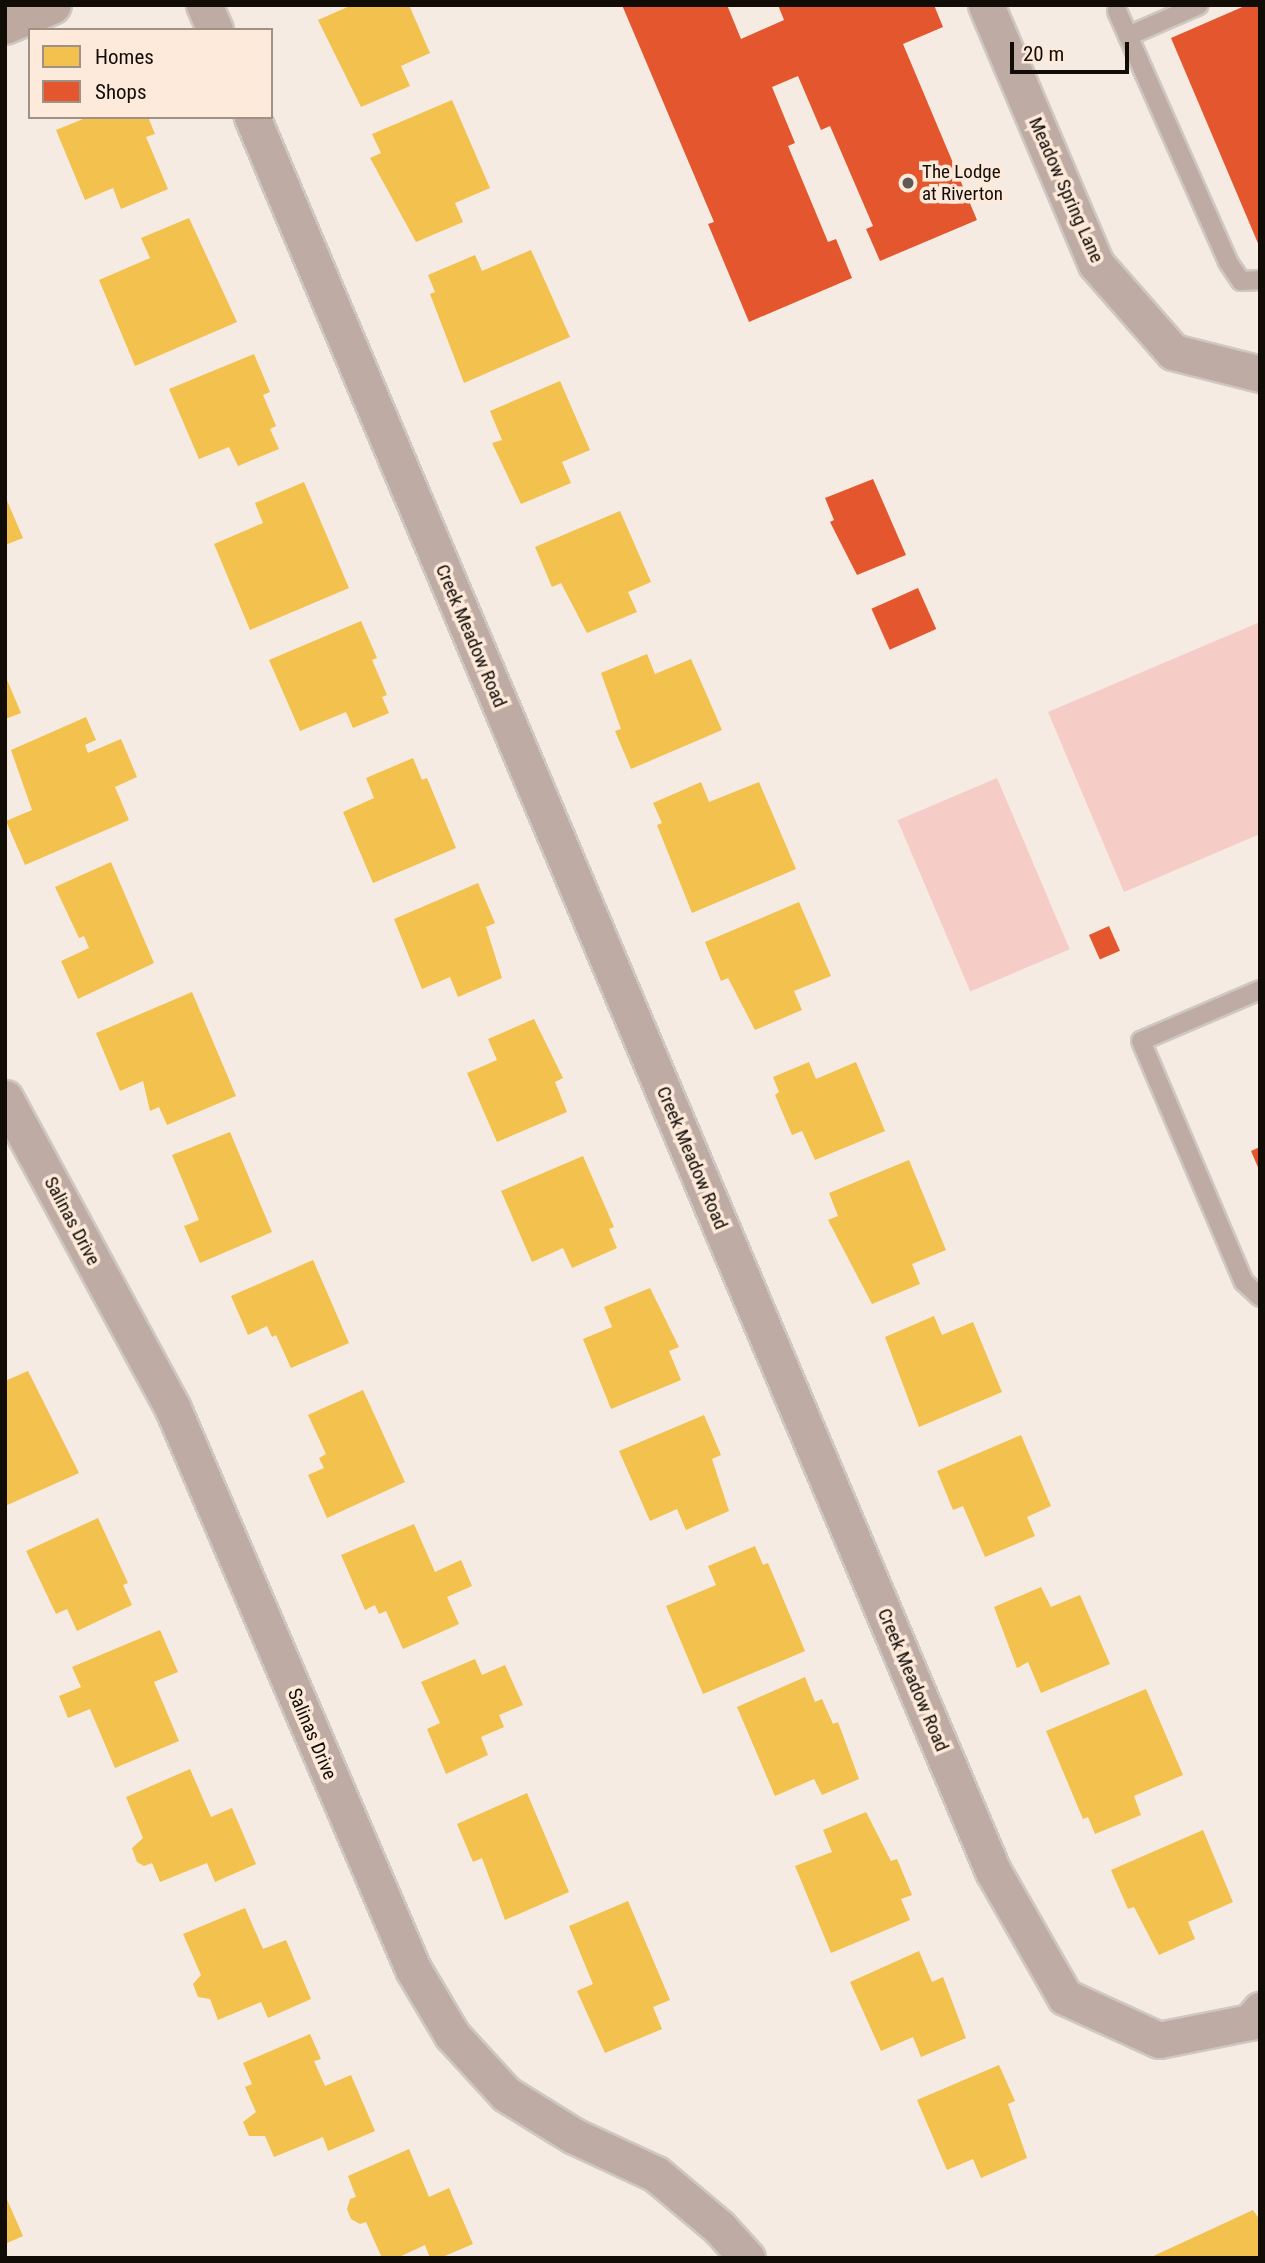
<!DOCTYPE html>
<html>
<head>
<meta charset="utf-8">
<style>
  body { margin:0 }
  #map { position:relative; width:1265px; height:2263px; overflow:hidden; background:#f5ebe2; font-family:"Roboto Condensed",sans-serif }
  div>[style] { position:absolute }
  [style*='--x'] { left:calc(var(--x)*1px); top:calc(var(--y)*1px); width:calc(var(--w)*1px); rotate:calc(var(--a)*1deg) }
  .green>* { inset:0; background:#f6ccc6; transform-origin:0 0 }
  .homes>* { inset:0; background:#f2c14e }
  .shops>* { inset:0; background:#e4572e; transform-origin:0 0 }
  .roads { filter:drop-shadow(2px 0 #cfc7c1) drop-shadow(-2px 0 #cfc7c1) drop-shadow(0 2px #cfc7c1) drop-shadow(0 -2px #cfc7c1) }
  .service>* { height:18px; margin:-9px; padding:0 9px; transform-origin:9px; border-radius:9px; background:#beaba3 }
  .minor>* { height:35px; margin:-17.5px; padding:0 17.5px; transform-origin:17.5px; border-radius:17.5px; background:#beaba3 }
  .secondary>* { height:38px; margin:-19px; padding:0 19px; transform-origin:19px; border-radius:19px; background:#bda9a0 }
  .dots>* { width:19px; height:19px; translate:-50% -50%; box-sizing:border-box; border:4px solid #fdeada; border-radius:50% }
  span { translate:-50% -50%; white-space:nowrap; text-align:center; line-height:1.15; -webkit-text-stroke:7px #fdeada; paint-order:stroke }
  .poi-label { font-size:19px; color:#120c07 }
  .left { translate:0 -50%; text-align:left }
  .street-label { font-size:19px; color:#120c07 }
  .frame { position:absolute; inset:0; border:7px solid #120c07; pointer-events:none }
  .legend { position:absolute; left:28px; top:28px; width:245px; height:91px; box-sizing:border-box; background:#fdeada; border:2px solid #9f9186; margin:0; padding:9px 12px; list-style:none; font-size:21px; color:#120c07 }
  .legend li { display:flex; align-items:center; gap:14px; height:35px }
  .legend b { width:35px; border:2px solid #9f9186 }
  .scale { position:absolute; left:1010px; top:42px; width:119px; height:32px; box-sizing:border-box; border:4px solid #120c07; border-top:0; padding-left:9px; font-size:21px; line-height:24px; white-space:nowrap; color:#120c07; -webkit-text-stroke:5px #fdeada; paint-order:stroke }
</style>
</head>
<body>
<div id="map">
  <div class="green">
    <div style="clip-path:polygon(1260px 622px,1260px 834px,1124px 892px,1048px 712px)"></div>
    <div style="left:997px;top:778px;width:186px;height:108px;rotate:67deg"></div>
  </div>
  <div class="homes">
    <div style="clip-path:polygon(352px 5px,409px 5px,430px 53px,401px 66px,410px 86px,361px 107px,318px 20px)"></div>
    <div style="clip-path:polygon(452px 100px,490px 188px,455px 203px,463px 222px,416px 242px,370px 158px,381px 153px,372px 134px)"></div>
    <div style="clip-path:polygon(88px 117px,148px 117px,155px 134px,146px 137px,168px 189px,121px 209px,113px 188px,85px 200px,56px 130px)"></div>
    <div style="clip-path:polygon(189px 218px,237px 322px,135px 366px,99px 280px,150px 258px,141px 238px)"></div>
    <div style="clip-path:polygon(531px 250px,570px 337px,464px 383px,430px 294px,435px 292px,428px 275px,475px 255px,482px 271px)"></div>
    <div style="clip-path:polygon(254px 354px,270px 392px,263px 395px,276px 426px,270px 429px,279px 449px,238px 466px,229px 447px,199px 459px,169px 389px)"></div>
    <div style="clip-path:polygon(560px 381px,590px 450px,562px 462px,571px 483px,521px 504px,492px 443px,502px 440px,490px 411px)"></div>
    <div style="clip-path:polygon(304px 482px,349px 588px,250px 630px,214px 544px,263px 523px,255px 503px)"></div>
    <div style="clip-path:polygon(5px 496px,23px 538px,5px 545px)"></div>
    <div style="clip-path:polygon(620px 511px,651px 582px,628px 592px,637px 612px,587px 633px,561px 583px,552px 587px,535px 547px)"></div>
    <div style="clip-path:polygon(361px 621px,377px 658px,372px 660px,387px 695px,382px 697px,389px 713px,353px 728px,346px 712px,300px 731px,269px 660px)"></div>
    <div style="clip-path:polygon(647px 654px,655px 674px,691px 659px,722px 730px,631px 769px,615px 731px,621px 729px,601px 673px)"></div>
    <div style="clip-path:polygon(5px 675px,21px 713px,5px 719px)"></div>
    <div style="clip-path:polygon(86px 717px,96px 740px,85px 745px,88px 753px,121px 739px,137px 777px,115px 787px,129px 820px,25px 865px,6px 821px,32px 810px,11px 750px)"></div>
    <div style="clip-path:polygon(413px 758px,422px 780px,427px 778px,456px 848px,373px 883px,343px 812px,374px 798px,366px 778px)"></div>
    <div style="clip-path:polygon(701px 782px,709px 802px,759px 782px,796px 869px,692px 913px,657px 825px,662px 823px,653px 803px)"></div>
    <div style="clip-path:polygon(111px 862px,154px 963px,78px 999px,61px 961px,89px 948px,84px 936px,79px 938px,55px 887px)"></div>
    <div style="clip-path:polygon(478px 883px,495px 923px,486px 927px,502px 978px,458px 997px,450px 977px,422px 989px,394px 919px)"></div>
    <div style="clip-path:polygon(799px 902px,831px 976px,794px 991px,802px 1010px,755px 1030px,728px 978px,721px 981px,705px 942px)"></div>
    <div style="clip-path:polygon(192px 992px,236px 1096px,167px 1125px,159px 1107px,150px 1111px,143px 1081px,120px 1091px,96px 1033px)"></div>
    <div style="clip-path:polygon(534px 1019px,563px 1078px,555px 1082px,567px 1112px,497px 1142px,467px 1073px,497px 1060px,488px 1039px)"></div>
    <div style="clip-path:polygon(809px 1062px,816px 1079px,856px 1062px,885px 1131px,815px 1160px,802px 1131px,792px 1135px,775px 1095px,779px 1092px,773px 1077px)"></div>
    <div style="clip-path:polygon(230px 1132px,272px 1232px,200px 1263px,184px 1226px,199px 1220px,172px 1155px)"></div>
    <div style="clip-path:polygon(583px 1156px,614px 1227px,609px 1229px,617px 1248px,572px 1268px,563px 1248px,532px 1262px,501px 1191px)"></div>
    <div style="clip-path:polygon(909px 1160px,946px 1250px,912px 1264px,920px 1284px,872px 1304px,828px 1220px,838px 1216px,829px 1193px)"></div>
    <div style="clip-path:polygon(313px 1260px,349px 1343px,291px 1368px,276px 1335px,272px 1337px,267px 1326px,248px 1335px,231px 1296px)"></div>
    <div style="clip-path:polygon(650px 1288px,679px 1347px,669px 1351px,681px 1380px,611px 1409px,583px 1339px,612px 1327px,604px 1307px)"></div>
    <div style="clip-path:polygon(934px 1316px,942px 1335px,973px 1322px,1002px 1392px,919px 1427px,885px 1337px)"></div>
    <div style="clip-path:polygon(28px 1371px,79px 1473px,5px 1506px,5px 1381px)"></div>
    <div style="clip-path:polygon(363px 1390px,405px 1482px,327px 1518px,308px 1475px,324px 1468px,319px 1458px,326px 1454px,308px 1415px)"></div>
    <div style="clip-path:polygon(704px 1415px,721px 1455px,712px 1459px,729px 1511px,686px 1530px,677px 1509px,650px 1521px,619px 1451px)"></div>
    <div style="clip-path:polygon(1021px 1435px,1051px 1506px,1027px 1517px,1035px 1536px,985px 1557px,963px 1506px,953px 1510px,937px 1471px)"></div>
    <div style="clip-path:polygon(98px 1518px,128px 1583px,123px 1585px,132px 1605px,77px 1631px,67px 1609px,56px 1614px,26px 1551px)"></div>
    <div style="clip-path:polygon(414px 1524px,435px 1572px,461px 1560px,472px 1586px,447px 1597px,459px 1624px,403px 1649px,386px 1611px,379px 1614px,375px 1605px,365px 1610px,341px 1555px)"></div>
    <div style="clip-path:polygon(755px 1546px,763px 1565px,768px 1563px,805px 1651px,703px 1694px,666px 1606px,716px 1585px,708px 1566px)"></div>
    <div style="clip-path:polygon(1041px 1587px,1051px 1607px,1080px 1595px,1110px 1664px,1041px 1693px,1028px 1662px,1017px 1668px,994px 1607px)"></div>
    <div style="clip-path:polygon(160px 1630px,178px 1672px,154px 1682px,179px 1741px,115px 1768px,90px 1709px,68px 1718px,59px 1696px,81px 1687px,72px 1667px)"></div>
    <div style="clip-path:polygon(475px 1659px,482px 1675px,505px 1665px,523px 1705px,499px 1715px,504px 1727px,481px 1737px,488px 1755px,446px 1774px,427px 1729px,440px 1723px,421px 1682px)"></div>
    <div style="clip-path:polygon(805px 1677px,815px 1702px,822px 1699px,833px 1724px,838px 1722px,859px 1779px,822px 1795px,814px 1779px,775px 1796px,737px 1707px)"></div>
    <div style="clip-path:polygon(1146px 1689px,1183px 1775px,1134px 1796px,1141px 1815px,1095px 1834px,1088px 1817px,1083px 1819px,1046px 1731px)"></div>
    <div style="clip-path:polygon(190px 1769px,211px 1817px,232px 1808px,256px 1864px,215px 1882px,207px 1863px,160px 1882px,152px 1863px,144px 1866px,137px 1862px,132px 1848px,143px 1838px,126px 1797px)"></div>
    <div style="clip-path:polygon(527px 1793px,569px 1892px,505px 1920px,482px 1858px,473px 1862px,457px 1824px)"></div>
    <div style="clip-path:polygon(866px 1812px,891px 1861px,897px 1859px,912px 1895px,901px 1899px,910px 1920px,831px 1953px,795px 1866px,832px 1852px,823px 1830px)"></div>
    <div style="clip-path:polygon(1203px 1830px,1233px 1902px,1188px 1922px,1195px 1939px,1159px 1955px,1134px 1907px,1128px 1909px,1111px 1870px)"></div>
    <div style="clip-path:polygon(628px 1901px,670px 2000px,653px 2007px,662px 2029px,605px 2053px,577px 1991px,593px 1984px,569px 1926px)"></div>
    <div style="clip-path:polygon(245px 1908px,263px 1949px,286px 1940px,311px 1999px,268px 2018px,261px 2002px,218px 2020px,210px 1999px,198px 1997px,193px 1984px,201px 1975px,183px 1934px)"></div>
    <div style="clip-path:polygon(919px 1951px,932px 1982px,943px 1977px,966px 2038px,921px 2057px,913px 2037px,881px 2051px,850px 1982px)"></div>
    <div style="clip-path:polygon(310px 2034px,321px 2059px,314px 2061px,325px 2086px,351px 2075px,375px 2131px,328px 2151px,323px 2137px,274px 2157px,265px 2136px,249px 2136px,243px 2122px,256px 2112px,245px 2087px,252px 2084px,243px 2063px)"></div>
    <div style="clip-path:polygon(999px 2065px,1015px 2101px,1008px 2104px,1027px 2158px,981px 2178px,973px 2159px,947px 2170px,917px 2100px)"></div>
    <div style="clip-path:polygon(409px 2149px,429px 2197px,449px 2188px,473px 2244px,440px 2258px,430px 2258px,425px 2245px,397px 2258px,382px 2258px,366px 2222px,360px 2224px,351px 2219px,347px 2209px,350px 2199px,356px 2197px,348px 2176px)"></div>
    <div style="clip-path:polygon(5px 2195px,23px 2236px,5px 2244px)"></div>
    <div style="clip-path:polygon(1253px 2210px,1260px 2220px,1260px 2258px,1149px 2258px)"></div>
  </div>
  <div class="shops">
    <div style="clip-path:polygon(622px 5px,727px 5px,741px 39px,784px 20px,778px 5px,934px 5px,943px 27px,903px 44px,977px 220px,880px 261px,866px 229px,873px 226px,830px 126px,821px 130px,798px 76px,772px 87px,795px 143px,788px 146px,828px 242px,836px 239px,852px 278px,749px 322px,708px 224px,714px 222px)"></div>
    <div style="clip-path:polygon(1247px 5px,1260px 5px,1260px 248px,1171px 38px)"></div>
    <div style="clip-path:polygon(873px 479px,906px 555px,857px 575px,830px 522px,834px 520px,825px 498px)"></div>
    <div style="left:918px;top:588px;width:45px;height:51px;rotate:66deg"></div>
    <div style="left:1109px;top:926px;width:27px;height:22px;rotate:66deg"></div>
    <div style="clip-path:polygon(1260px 1147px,1260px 1172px,1251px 1151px)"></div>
  </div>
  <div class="roads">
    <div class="service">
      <div style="--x:1117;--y:11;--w:274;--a:66.1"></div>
      <div style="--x:1228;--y:262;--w:23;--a:56"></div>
      <div style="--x:1241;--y:281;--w:19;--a:-3"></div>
      <div style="--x:1128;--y:36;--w:77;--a:-23.6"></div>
      <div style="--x:1260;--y:990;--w:129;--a:156.8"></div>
      <div style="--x:1141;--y:1041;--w:262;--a:66.9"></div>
      <div style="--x:1244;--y:1282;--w:22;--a:43"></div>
    </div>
    <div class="minor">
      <div style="--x:204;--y:5;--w:27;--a:66"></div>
      <div style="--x:986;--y:5;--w:281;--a:67"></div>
      <div style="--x:1096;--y:264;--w:117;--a:48.8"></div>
      <div style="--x:1173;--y:352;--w:90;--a:14.2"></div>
      <div style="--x:252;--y:117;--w:1904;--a:67.1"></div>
      <div style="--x:993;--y:1871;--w:145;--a:60.3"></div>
      <div style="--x:1065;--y:1997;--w:103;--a:24.6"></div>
      <div style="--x:1159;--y:2040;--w:93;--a:-11.2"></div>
      <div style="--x:1250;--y:2022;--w:16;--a:-50"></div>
      <div style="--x:5;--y:1098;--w:353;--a:61.6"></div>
      <div style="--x:173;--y:1409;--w:609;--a:66.8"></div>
      <div style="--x:413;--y:1969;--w:77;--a:59.4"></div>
      <div style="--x:452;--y:2035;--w:80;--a:47.5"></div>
      <div style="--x:506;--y:2094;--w:80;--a:31.7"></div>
      <div style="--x:574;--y:2136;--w:90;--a:24.9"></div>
      <div style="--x:656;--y:2174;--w:82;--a:40.1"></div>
      <div style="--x:719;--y:2227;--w:42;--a:47.9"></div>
    </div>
    <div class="secondary">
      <div style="--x:5;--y:25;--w:51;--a:-23.1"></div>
    </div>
  </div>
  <div class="dots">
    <div style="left:908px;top:183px;background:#615a54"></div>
  </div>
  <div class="poi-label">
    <span class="left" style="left:922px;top:183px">The Lodge<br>at Riverton</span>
  </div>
  <div class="street-label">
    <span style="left:1066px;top:190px;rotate:66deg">Meadow Spring Lane</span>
    <span style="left:471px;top:636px;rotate:67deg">Creek Meadow Road</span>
    <span style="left:692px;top:1158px;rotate:67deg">Creek Meadow Road</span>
    <span style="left:72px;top:1221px;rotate:62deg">Salinas Drive</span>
    <span style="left:913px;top:1680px;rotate:67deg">Creek Meadow Road</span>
    <span style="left:312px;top:1734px;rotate:67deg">Salinas Drive</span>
  </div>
  <div class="frame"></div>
  <ul class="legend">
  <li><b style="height:19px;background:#f2c14e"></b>Homes</li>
  <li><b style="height:19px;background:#e4572e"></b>Shops</li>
  </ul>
  <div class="scale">20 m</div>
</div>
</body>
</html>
